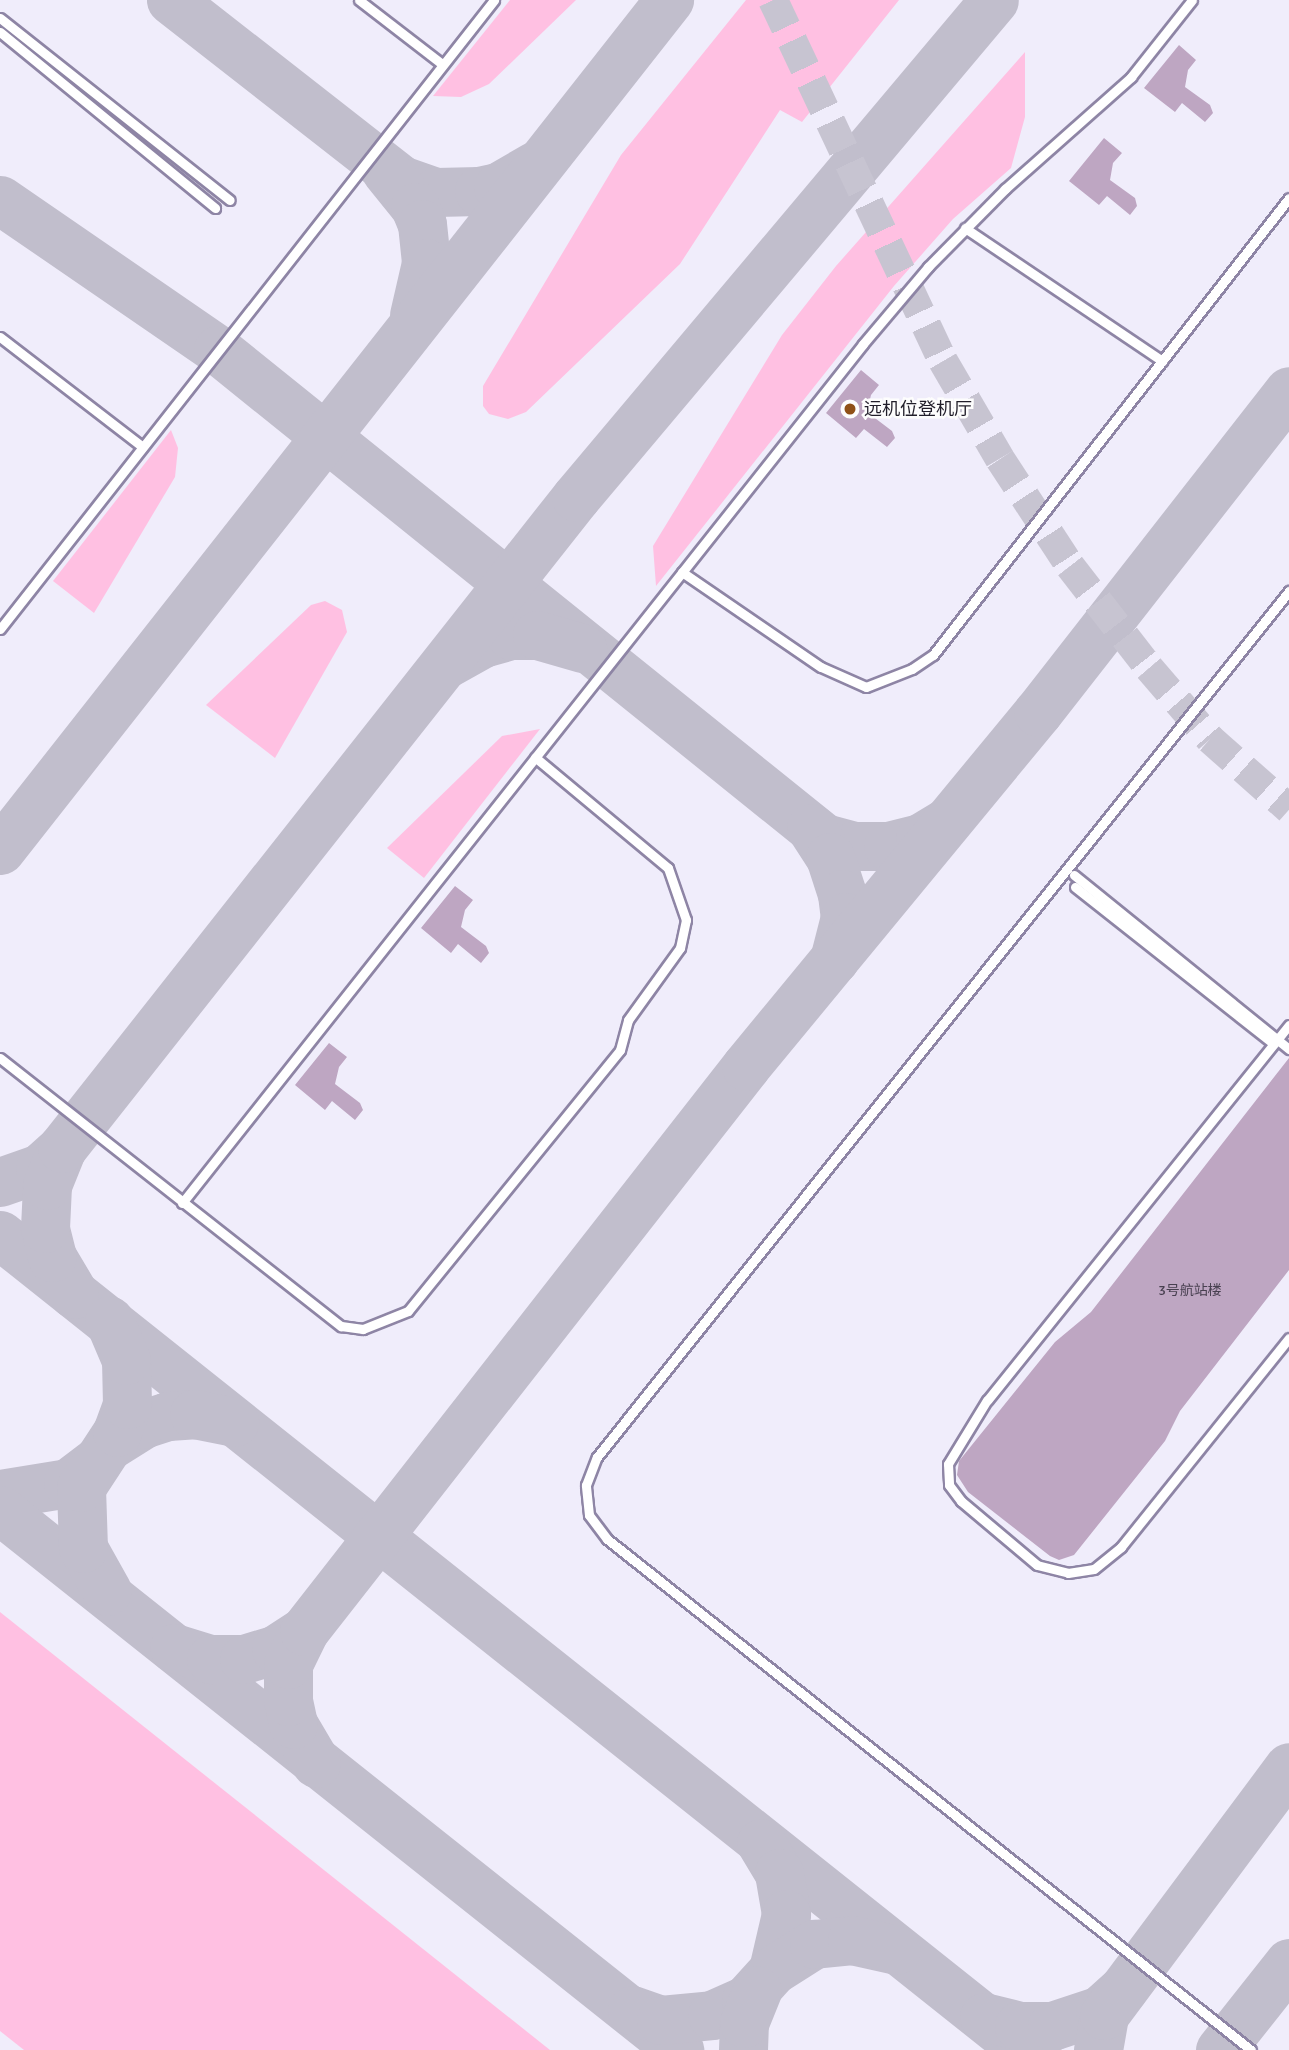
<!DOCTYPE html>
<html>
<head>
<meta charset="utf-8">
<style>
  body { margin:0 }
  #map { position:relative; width:1289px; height:2050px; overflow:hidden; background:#f0edfb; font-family:Signika,"Noto Sans SC",sans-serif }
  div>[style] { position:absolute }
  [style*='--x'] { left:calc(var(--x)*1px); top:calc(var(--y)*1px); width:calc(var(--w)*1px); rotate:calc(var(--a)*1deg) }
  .green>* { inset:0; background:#ffc0e2 }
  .taxiway>* { height:49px; margin:-24.5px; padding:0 24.5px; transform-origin:24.5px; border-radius:24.5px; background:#c1becc }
  .building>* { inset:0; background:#bea6c2 }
  .primary-tunnel>* { height:30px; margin-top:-15px; transform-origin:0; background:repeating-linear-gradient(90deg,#c7c4d1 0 30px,transparent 0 45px) }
  .roads { filter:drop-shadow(2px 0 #8e85a5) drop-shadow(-2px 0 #8e85a5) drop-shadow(0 2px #8e85a5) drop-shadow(0 -2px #8e85a5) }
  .lane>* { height:9px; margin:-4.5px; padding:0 4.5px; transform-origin:4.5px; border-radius:4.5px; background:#fff }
  .dots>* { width:19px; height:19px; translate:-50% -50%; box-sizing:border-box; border:4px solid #fdfdfd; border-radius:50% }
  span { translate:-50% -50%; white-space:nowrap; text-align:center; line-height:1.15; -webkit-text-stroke:5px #fdfdfd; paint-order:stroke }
  .number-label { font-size:14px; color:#484050 }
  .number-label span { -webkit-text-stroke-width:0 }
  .poi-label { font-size:18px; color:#211e2a }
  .left { translate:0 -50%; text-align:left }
</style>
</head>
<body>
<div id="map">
  <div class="green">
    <div style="clip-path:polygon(510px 0,576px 0,489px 84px,461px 97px,433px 96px)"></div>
    <div style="clip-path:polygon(746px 0,899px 0,802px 122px,780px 110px,680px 264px,526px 412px,508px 419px,489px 414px,483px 406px,483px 386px,621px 155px)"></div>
    <div style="clip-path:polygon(1025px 52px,1025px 117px,1011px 168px,953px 219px,894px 286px,656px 586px,653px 546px,782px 335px,836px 266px)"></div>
    <div style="clip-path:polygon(171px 430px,178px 448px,175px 477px,94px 613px,53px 581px)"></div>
    <div style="clip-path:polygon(325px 601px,342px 610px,347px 632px,275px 758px,206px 705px,311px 605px)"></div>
    <div style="clip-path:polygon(540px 729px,424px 878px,387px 848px,502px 736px)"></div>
    <div style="clip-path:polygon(0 1612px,550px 2050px,24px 2050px,0 2031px)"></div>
  </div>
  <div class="taxiway">
    <div style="--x:171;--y:0;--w:292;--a:38"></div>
    <div style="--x:401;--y:180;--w:37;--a:19"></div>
    <div style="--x:436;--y:192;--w:43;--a:-1.3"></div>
    <div style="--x:479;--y:191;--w:19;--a:-12"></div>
    <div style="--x:498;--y:187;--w:42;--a:-30.3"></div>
    <div style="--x:386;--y:171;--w:46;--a:51.1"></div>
    <div style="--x:415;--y:207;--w:18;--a:68"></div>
    <div style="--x:422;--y:224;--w:39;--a:84"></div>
    <div style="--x:426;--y:263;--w:53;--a:103"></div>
    <div style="--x:0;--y:200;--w:265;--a:34.5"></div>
    <div style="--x:218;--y:350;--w:778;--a:38.84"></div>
    <div style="--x:824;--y:838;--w:31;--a:15"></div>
    <div style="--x:854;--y:846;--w:34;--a:0"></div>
    <div style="--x:888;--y:846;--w:33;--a:-14"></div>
    <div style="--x:920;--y:838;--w:31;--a:-31"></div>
    <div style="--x:447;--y:663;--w:41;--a:-29.1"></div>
    <div style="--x:483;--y:643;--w:29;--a:-16"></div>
    <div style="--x:511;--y:635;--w:26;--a:0"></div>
    <div style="--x:537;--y:635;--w:47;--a:16.1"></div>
    <div style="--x:811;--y:828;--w:35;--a:57"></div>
    <div style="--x:830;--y:857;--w:39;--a:72"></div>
    <div style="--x:842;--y:894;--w:23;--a:83"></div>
    <div style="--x:845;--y:917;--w:44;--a:104.3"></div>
    <div style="--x:0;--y:850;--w:1082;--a:-51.8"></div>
    <div style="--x:0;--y:1182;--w:42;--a:-19.3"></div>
    <div style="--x:40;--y:1168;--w:30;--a:-42"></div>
    <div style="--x:0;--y:1235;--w:1309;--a:38.52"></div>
    <div style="--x:74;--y:1294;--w:43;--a:-120.7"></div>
    <div style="--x:52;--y:1257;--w:30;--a:-104"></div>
    <div style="--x:45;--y:1228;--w:43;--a:-87.3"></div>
    <div style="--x:47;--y:1185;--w:40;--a:-68"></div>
    <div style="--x:62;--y:1148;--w:829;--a:-51.71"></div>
    <div style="--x:576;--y:497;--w:649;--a:-49.93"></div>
    <div style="--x:110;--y:1445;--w:39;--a:-32"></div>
    <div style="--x:143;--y:1424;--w:26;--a:-18"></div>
    <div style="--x:168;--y:1416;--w:26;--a:-4"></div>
    <div style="--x:194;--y:1414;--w:41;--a:11.3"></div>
    <div style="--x:0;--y:1494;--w:69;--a:-9.2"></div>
    <div style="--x:68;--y:1483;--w:35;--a:-37"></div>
    <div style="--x:0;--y:1510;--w:868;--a:38.49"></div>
    <div style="--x:107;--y:1591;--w:49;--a:-119.2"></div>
    <div style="--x:83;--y:1548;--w:61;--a:-91.9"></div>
    <div style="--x:81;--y:1487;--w:66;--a:-56.8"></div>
    <div style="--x:117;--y:1432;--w:30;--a:-70"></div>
    <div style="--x:127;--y:1404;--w:44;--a:-91.3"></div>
    <div style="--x:126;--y:1360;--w:43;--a:-113"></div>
    <div style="--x:174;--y:1648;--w:39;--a:17"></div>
    <div style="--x:211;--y:1659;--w:33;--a:0"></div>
    <div style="--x:244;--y:1659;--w:34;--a:-17"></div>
    <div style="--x:276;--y:1649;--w:33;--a:-33"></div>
    <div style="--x:316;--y:1763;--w:45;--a:-120.5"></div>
    <div style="--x:293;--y:1724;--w:24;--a:-102"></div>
    <div style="--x:288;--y:1701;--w:37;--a:-90"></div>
    <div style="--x:288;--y:1664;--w:37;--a:-64"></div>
    <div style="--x:304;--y:1631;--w:717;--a:-51.96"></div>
    <div style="--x:746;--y:1066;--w:459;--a:-50.5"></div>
    <div style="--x:1038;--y:712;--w:407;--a:-52"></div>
    <div style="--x:761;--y:1843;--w:35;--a:59"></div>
    <div style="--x:779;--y:1873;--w:42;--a:80.3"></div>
    <div style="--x:786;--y:1914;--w:57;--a:103.1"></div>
    <div style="--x:632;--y:2010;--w:31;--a:19"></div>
    <div style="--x:661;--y:2020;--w:51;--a:-5.6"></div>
    <div style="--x:712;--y:2015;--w:37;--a:-24"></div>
    <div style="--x:746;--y:2000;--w:40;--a:-48"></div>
    <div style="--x:773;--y:1970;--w:49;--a:-32.4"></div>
    <div style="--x:814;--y:1944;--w:38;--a:-6"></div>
    <div style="--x:852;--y:1940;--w:45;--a:12.8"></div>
    <div style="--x:984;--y:2017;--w:36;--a:14"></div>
    <div style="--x:1019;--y:2026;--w:33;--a:0"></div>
    <div style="--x:1052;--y:2026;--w:51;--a:-18.4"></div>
    <div style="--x:1100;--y:2010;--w:31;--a:-42"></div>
    <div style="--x:743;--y:2050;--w:27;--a:-88"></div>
    <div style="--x:744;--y:2023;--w:35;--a:-68"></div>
    <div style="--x:1098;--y:2050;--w:36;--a:-80"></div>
    <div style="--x:1104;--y:2015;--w:309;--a:-53.3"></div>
    <div style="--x:1220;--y:2050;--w:111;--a:-51.6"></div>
  </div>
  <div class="building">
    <div style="clip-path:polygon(1179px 45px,1196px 60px,1188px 70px,1185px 87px,1210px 105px,1213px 113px,1205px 122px,1182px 103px,1175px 112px,1144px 88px)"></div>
    <div style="clip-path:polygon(1104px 138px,1122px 153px,1113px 163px,1110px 180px,1135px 198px,1137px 206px,1130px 215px,1107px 196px,1099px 205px,1069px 181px)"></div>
    <div style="clip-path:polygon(861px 370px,879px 385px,871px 395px,867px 412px,892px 431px,895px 438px,887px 447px,864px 429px,856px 438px,826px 413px)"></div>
    <div style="clip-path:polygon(455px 886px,473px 900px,465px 910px,461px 927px,486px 946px,489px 953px,481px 963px,458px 944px,451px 953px,421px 928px)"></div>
    <div style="clip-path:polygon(329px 1043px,347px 1057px,339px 1067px,335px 1084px,360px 1103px,363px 1110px,355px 1120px,332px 1101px,325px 1110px,295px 1085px)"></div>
    <div style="clip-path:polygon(1289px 1058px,1289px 1270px,1180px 1411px,1165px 1441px,1074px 1555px,1059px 1560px,1050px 1556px,968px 1492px,957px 1475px,959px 1461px,1055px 1342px,1091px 1312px)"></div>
  </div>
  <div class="primary-tunnel">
    <div style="--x:773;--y:0;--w:399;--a:64.8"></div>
    <div style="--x:943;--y:361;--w:113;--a:59.8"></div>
    <div style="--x:1000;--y:459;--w:128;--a:56.8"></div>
    <div style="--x:1070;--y:566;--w:129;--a:52.2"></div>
    <div style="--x:1149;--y:668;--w:94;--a:49.3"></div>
    <div style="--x:1210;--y:739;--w:106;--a:41.5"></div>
  </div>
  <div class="roads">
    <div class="lane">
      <div style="--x:359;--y:0;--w:105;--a:37.6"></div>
      <div style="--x:0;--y:18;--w:293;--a:38.4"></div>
      <div style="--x:0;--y:32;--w:278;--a:39.3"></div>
      <div style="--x:965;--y:228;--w:238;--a:34"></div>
      <div style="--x:0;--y:337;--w:180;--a:37.6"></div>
      <div style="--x:682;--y:572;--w:168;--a:34.4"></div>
      <div style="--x:821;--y:667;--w:49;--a:24"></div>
      <div style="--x:866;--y:687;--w:49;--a:-21.4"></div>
      <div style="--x:912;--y:669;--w:25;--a:-34"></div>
      <div style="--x:933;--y:655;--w:579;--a:-52.08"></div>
      <div style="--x:0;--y:629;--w:800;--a:-51.85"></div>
      <div style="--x:1074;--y:875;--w:277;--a:39"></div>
      <div style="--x:1075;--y:887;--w:253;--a:38.3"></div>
      <div style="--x:1289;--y:1025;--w:481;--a:128.8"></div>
      <div style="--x:987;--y:1400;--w:75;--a:121.4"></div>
      <div style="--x:948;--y:1464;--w:21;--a:87"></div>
      <div style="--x:949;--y:1485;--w:20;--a:53"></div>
      <div style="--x:961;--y:1501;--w:99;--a:40.1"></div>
      <div style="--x:1037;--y:1565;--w:32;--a:14"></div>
      <div style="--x:1068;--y:1573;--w:26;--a:-9"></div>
      <div style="--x:1094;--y:1569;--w:35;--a:-39"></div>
      <div style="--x:1121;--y:1547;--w:268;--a:-51.2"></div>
      <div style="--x:0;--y:1058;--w:434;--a:38.2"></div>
      <div style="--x:341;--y:1326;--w:22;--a:8"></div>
      <div style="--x:363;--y:1329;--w:48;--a:-21.8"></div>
      <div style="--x:408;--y:1311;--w:336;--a:-50.9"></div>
      <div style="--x:620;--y:1050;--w:31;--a:-75"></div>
      <div style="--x:628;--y:1020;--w:89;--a:-54.2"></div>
      <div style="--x:680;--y:948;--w:29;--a:-78"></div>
      <div style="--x:686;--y:920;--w:55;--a:-109.1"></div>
      <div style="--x:668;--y:868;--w:173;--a:-140.2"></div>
      <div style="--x:182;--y:1203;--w:1096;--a:-51.59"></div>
      <div style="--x:863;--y:344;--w:101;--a:-49.8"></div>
      <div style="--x:928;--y:267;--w:110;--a:-45.4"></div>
      <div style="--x:1005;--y:189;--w:169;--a:-41.6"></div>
      <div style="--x:1131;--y:77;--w:98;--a:-51.6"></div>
      <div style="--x:1251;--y:2050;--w:822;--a:-141.57"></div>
      <div style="--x:607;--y:1539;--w:30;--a:-127"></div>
      <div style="--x:589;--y:1515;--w:30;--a:-96"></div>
      <div style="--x:586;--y:1485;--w:30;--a:-69"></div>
      <div style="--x:597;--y:1457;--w:1109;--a:-51.37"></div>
    </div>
  </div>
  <div class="dots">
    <div style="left:850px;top:409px;background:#8f5017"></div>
  </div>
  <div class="number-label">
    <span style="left:1190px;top:1291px">3号航站楼</span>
  </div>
  <div class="poi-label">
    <span class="left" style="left:864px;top:409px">远机位登机厅</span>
  </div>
</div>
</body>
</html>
